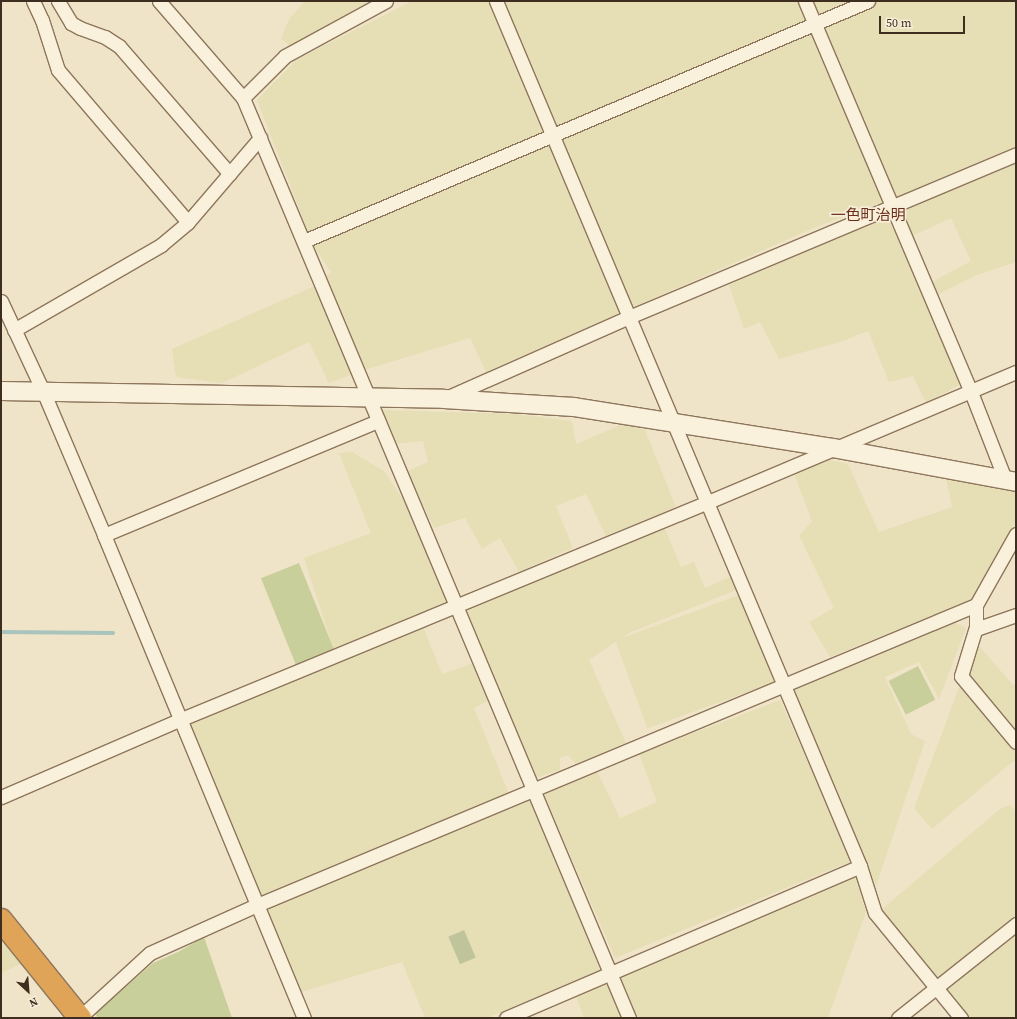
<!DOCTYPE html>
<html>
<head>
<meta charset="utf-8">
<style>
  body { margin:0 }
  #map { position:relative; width:1017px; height:1019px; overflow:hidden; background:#f0e4c8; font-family:"Source Serif 4","Noto Sans JP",serif }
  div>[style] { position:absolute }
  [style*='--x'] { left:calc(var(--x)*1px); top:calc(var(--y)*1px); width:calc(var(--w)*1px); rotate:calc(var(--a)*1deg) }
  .farmland>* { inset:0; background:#e6deb5; transform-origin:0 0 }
  .green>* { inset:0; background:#c9cf9b; transform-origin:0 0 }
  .cemetery>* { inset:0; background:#bfc49a; transform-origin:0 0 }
  .stream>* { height:3.5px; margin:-1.75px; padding:0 1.75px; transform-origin:1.75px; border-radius:1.75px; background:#a9c4bc }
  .roads { filter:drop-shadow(1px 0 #8d765c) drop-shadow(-1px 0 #8d765c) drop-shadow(0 1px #8d765c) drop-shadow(0 -1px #8d765c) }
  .street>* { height:13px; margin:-6.5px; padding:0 6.5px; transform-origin:6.5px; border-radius:6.5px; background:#faf1dc }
  .secondary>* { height:18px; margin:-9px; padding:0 9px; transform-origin:9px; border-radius:9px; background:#faf1dc }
  .highway>* { height:22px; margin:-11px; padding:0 11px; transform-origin:11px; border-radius:11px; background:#e0a458 }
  span { translate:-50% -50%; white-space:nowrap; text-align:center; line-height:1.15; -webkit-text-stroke:3.5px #f7eed8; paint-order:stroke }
  .quarter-label { font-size:15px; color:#6b2e1e }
  .frame { position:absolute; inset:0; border:2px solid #3d2e20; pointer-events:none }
  .north { position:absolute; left:8px; top:971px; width:40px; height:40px; -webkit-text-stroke:3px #f7eed8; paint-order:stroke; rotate:154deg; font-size:11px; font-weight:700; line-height:16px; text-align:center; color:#3d2e20 }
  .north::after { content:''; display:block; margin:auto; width:14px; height:18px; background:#3d2e20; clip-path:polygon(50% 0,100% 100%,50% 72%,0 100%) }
  .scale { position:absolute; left:879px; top:16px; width:86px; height:18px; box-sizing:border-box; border:2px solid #3d2e20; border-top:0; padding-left:5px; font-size:12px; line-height:14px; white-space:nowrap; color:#3d2e20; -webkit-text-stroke:3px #f7eed8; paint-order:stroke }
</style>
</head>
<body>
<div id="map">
  <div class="farmland">
    <div style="clip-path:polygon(305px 1px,375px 1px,293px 48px,281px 39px,289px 19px)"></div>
    <div style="clip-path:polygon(412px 1px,1016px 1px,1016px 146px,896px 197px,816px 227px,486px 372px,470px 338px,364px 370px,329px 383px,309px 342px,222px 383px,176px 377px,172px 349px,315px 286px,331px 272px,313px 245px,257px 100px,296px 60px)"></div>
    <div style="clip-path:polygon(1016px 158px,1016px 262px,977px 275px,935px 296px,930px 283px,971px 261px,951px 218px,910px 237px,902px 209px)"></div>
    <div style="clip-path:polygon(890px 214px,961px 384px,926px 403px,913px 376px,889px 382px,868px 331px,840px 342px,779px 359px,760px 322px,744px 329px,729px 285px)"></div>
    <div style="clip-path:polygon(380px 410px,515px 414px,572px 421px,576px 444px,623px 424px,645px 430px,676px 507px,606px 536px,586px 494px,556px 506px,573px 548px,519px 572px,500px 538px,482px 549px,465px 518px,434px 528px,407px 471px,428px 462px,423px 441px,395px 444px)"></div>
    <div style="clip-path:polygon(352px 452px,384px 471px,410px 510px,451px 602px,422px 624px,442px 674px,474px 663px,492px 699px,474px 708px,509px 794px,532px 799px,600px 970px,487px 1018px,425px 1018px,402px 962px,301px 992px,188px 720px,338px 663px,304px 558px,371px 533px,339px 453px)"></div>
    <div style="clip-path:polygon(822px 458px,848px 464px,879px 532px,952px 507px,946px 478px,993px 485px,1016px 491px,1016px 522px,973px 599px,830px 657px,809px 622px,834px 608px,799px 535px,812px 522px,794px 473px)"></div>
    <div style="clip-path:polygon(664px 526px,681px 567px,694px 562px,705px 588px,732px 576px,739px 589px,629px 633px,589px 660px,626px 743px,576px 764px,568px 755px,560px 758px,560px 770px,535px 778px,501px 700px,465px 610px)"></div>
    <div style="left:742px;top:594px;width:94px;height:135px;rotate:70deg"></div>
    <div style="clip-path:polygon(949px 620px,966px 628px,939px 699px,919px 662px,885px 677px,911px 734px,925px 741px,876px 886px,836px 799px,791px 688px)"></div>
    <div style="clip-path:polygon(978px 645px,1013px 685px,1016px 683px,1016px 729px,970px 677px)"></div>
    <div style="clip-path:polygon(960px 685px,1016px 752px,1016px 759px,932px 829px,914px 808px)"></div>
    <div style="clip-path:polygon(780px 700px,852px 861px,615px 958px,544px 795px,596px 769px,620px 818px,657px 802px,639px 754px)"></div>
    <div style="clip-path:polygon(1010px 805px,1016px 811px,1016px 1018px,970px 1018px,881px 910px,1000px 809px)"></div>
    <div style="clip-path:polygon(855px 873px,866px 912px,828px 1018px,584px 1018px,576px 997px)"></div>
    <div style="clip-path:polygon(1px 935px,25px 962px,1px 973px)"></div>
  </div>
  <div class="green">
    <div style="left:299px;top:563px;width:95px;height:41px;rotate:68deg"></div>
    <div style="left:918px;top:666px;width:38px;height:33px;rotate:63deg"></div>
    <div style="clip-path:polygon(204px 937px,232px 1018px,98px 1018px,95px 1014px,153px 963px,178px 952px)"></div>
  </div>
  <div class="cemetery">
    <div style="left:464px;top:930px;width:30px;height:17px;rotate:67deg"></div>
  </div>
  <div class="stream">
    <div style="--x:1;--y:632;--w:112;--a:0.5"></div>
  </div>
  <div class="roads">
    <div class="street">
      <div style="--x:33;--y:1;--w:21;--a:65"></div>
      <div style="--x:42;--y:20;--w:52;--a:72.3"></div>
      <div style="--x:58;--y:70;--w:200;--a:49.5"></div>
      <div style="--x:58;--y:1;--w:26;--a:59"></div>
      <div style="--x:71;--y:23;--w:10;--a:29"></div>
      <div style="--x:80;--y:28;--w:27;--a:20"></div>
      <div style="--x:105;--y:37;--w:17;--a:33"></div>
      <div style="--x:119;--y:46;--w:169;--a:49.1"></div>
      <div style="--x:159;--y:1;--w:128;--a:49.1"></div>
      <div style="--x:243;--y:98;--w:998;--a:67.24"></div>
      <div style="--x:496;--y:1;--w:938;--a:67.18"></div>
      <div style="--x:860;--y:866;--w:49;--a:72.3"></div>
      <div style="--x:875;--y:913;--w:136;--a:50.7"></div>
      <div style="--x:805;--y:1;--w:425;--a:67"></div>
      <div style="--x:971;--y:392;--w:93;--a:68.7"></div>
      <div style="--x:243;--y:98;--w:59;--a:-45"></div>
      <div style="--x:285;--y:56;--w:115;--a:-28.6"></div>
      <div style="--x:304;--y:241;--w:613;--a:-23.05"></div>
      <div style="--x:1;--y:301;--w:99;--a:65"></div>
      <div style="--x:43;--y:391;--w:156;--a:67"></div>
      <div style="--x:104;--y:535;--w:523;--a:67.51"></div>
      <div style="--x:14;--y:330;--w:170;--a:-30"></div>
      <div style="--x:161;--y:245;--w:35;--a:-40"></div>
      <div style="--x:188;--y:222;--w:111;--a:-49.4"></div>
      <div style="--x:446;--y:398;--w:200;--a:-23.9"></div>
      <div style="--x:629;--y:317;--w:420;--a:-22.8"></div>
      <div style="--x:1016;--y:534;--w:81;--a:119.4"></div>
      <div style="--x:976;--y:605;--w:22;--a:90"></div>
      <div style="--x:976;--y:627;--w:51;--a:107"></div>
      <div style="--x:961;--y:676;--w:86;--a:50.2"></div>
      <div style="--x:104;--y:535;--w:297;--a:-22.6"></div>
      <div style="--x:976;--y:629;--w:42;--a:-19.3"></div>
      <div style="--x:1;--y:797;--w:194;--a:-23.4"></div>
      <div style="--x:179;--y:720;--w:572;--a:-22.4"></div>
      <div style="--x:708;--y:502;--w:334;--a:-22.9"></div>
      <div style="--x:79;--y:1018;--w:96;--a:-42.5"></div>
      <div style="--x:150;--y:953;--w:117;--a:-24.2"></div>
      <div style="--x:257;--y:905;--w:779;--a:-22.65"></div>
      <div style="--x:506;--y:1018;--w:385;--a:-23.2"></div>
      <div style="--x:898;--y:1018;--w:151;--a:-38.5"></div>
    </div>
    <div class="secondary">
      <div style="--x:1;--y:391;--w:443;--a:1"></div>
      <div style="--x:444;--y:399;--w:130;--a:3.5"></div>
      <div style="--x:574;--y:407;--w:262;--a:9"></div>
      <div style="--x:833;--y:448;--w:186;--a:10.5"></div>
    </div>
    <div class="highway">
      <div style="--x:1;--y:920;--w:126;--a:51.1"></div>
    </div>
  </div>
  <div class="quarter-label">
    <span style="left:868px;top:215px">一色町治明</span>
  </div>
  <div class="frame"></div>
  <div class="north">N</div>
  <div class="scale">50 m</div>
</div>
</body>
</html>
